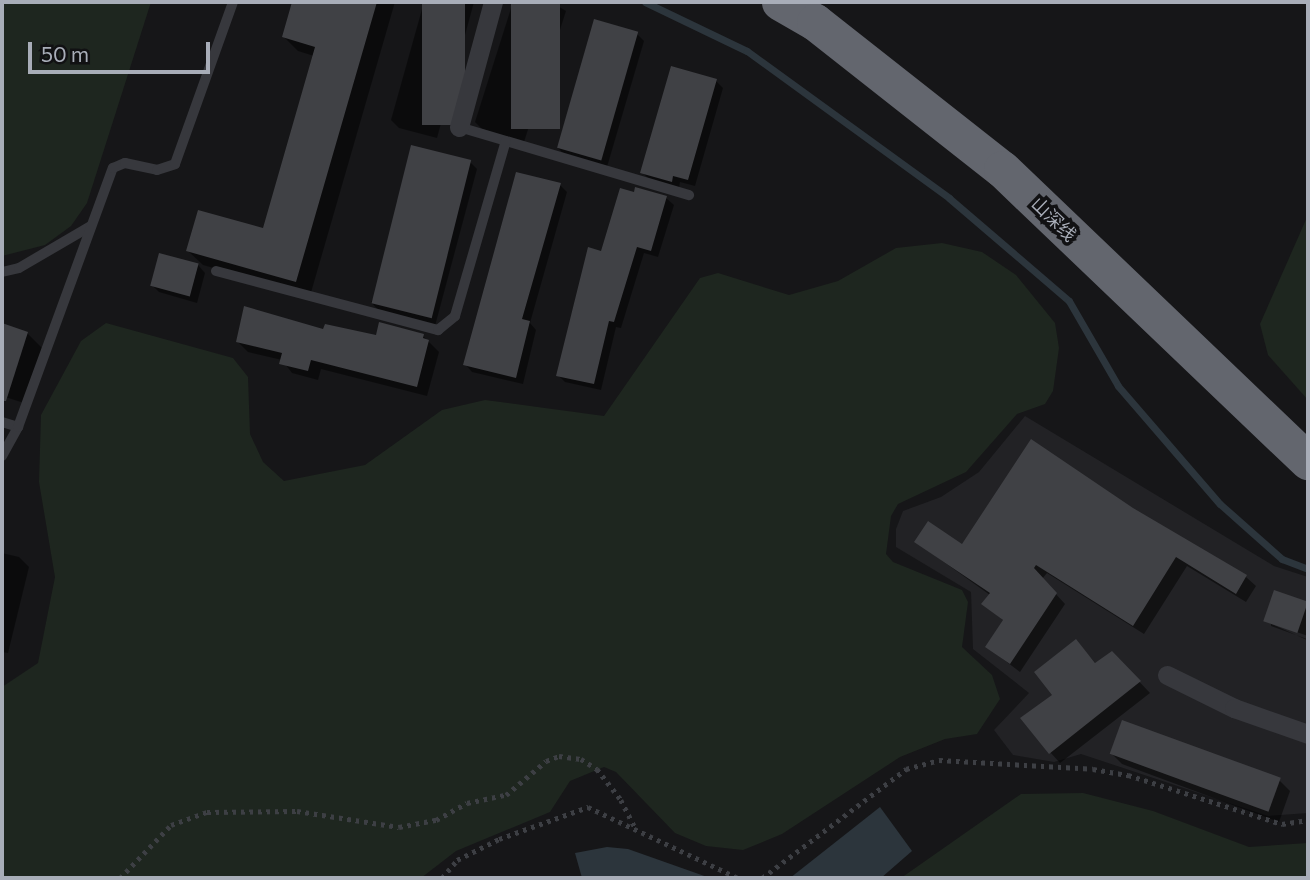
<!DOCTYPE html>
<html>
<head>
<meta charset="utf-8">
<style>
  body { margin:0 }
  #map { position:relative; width:1310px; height:880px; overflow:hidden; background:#161618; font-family:Commissioner,"Noto Sans SC",sans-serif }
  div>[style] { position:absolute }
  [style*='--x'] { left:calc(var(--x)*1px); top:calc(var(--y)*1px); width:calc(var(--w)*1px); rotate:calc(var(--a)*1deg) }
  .built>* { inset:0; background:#222225 }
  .green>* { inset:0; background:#1e261f }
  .water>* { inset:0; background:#2c353c }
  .shadow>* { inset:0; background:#0007 }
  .stream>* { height:7px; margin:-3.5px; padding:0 3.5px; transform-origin:3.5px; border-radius:3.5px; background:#2c353c }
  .building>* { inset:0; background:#404145; transform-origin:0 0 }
  .path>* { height:4.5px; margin-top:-2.25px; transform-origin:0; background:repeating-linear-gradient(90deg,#3d3f44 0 3.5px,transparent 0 8.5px) }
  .lane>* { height:10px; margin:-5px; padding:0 5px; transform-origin:5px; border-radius:5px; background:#37383d }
  .street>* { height:19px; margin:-9.5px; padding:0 9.5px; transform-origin:9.5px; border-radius:9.5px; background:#37383d }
  .highway>* { height:37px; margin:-18.5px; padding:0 18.5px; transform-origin:18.5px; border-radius:18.5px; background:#63666e }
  span { translate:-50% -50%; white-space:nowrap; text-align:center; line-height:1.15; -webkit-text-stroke:7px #111113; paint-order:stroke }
  .street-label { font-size:18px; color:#a8adb8 }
  .frame { position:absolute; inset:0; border:4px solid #a8adb8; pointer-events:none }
  .scale { position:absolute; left:28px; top:42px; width:182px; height:32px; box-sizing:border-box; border:4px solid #a8adb8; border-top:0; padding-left:9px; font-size:21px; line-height:24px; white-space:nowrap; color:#a8adb8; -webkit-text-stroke:5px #111113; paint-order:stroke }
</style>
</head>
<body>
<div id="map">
  <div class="built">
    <div style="clip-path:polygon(1025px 416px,1274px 566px,1308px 577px,1308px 813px,1268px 816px,1081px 754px,1054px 762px,1013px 755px,994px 730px,1029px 693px,973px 649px,971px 592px,896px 547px,896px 529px,903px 511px,941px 497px,979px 472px)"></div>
  </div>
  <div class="green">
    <div style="clip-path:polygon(2px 2px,151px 2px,87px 203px,71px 226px,45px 245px,2px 256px)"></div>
    <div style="clip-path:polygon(1308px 215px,1308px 400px,1268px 355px,1260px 324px)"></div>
    <div style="clip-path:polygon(942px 243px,982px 252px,1016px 275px,1055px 323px,1059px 348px,1053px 391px,1045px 404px,1017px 414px,966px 472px,898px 504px,891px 516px,886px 554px,893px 562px,962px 590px,968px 602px,962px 647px,992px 675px,1000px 699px,977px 734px,945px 739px,900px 757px,782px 834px,743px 850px,706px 846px,675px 833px,616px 772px,604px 767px,570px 781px,550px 812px,456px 851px,421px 878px,2px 878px,2px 687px,38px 663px,55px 577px,39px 482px,41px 415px,81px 341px,106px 323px,233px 358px,248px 377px,250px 434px,263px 462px,284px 481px,365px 465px,442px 410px,485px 400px,604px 416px,700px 278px,718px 273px,789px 295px,838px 281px,896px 248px)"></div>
    <div style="clip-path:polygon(1083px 793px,1153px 811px,1249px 847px,1308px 843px,1308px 878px,901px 878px,1021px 794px)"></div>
  </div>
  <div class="water">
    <div style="clip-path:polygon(880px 807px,912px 851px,881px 878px,790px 878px)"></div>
    <div style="clip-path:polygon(607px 847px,628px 849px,710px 878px,582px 878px,575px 853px)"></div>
  </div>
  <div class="shadow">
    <div style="clip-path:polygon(294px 2px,395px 2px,310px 296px,203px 265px,188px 251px,264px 230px,314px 56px,298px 51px,284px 37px)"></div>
    <div style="clip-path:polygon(424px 2px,474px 2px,437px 138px,399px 128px,391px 120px)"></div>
    <div style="clip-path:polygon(513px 2px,551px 2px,566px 11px,524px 142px,482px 129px,475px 122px)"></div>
    <div style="clip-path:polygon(637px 34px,644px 41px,607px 167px,564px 154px,557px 147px)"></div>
    <div style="clip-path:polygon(716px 81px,723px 88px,695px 186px,680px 182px,679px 188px,649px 179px,642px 172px)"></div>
    <div style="clip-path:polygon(470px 162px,477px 169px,435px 326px,378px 310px,371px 302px)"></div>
    <div style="clip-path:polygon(560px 185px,567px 192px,530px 323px,536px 330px,523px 384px,472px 372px,465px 364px)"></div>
    <div style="clip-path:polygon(666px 198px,674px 205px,658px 257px,644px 253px,621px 328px,616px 327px,601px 390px,565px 382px,558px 375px,602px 253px)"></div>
    <div style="clip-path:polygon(198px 265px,205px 273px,197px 303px,159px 292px,152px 285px)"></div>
    <div style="clip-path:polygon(2px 325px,27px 333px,42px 348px,24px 403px,2px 396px)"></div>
    <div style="clip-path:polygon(325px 331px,377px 337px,423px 336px,439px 352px,427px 396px,321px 369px,318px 380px,292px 373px,282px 360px,248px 352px,238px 342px)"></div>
    <div style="clip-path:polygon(1132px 509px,1246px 577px,1256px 586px,1246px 602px,1187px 566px,1144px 634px,1047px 573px,1042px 579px,1065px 604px,1020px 672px,987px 647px,1004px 621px,984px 604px,990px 595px,916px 542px,962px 546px)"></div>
    <div style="clip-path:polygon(2px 553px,19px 557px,29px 567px,8px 653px,2px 652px)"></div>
    <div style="clip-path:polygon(evenodd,1276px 593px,1308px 604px,1307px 640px,1265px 621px,1276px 593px,1271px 623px,1308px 636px,1307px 639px,1271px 626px,1271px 623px)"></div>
    <div style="clip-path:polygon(1076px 641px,1097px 665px,1112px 653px,1150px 693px,1060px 763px,1050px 752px)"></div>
    <div style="clip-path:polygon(1111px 753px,1279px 780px,1290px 791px,1279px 822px,1122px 764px)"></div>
  </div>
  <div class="stream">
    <div style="--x:645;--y:2;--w:113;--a:25.7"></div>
    <div style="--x:747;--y:51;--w:250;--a:36"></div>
    <div style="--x:949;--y:198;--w:158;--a:40.6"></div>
    <div style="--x:1069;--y:301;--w:98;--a:60"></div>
    <div style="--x:1118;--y:386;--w:156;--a:49.2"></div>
    <div style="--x:1220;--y:504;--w:83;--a:41.6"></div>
    <div style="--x:1282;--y:559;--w:28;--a:21"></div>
  </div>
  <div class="building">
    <div style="clip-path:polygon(292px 2px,377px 2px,296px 282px,186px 251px,198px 210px,263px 228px,315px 47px,282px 37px)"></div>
    <div style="left:422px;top:2px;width:43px;height:123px"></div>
    <div style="left:511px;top:2px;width:49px;height:127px"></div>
    <div style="left:594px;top:19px;width:46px;height:134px;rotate:16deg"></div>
    <div style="clip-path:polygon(671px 66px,717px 79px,688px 180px,673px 176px,672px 182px,640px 173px)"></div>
    <div style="left:411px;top:145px;width:62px;height:163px;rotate:14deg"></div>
    <div style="clip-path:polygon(516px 172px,561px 183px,522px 319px,530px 321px,516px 378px,463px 365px)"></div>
    <div style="clip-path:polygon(635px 187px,667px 196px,651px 251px,637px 247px,614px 322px,609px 321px,594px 384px,556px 376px,588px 247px,601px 251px,620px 188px,634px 192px)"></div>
    <div style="left:159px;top:253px;width:41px;height:34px;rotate:15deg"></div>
    <div style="clip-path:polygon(244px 306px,323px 329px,325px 324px,376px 335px,379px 322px,424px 334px,423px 338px,429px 340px,417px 387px,311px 360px,308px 371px,279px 364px,282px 353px,236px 342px)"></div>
    <div style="clip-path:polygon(2px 323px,28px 332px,6px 401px,2px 401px)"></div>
    <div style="clip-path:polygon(1031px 439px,1133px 508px,1247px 575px,1236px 594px,1176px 557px,1133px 626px,1036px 565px,1034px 568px,1057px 593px,1010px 664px,985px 647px,1003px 620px,981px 604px,990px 593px,914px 542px,928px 521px,962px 544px)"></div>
    <div style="left:1274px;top:590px;width:36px;height:33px;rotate:19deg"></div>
    <div style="clip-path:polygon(1076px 639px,1095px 663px,1112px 651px,1141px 681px,1049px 754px,1020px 718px,1052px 695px,1034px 672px)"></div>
    <div style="left:1122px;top:720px;width:169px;height:36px;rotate:20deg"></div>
  </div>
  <div class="path">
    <div style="--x:120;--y:878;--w:74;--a:-46.1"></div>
    <div style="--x:171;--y:825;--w:38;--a:-20"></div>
    <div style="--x:207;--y:812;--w:90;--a:-0.6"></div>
    <div style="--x:297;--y:811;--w:103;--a:8.9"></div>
    <div style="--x:399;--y:827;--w:38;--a:-11"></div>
    <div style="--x:436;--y:820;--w:35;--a:-29"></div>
    <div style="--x:467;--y:803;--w:40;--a:-12"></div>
    <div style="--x:506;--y:795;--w:52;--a:-40.4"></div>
    <div style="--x:546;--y:761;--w:14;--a:-21"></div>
    <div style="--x:559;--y:756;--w:22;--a:8"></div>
    <div style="--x:581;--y:759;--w:19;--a:32"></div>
    <div style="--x:597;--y:769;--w:39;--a:52"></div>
    <div style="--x:621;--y:800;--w:31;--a:63"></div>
    <div style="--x:442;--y:878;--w:23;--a:-50"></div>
    <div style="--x:457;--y:860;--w:47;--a:-26.6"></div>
    <div style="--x:499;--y:839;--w:95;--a:-19.8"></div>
    <div style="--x:588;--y:807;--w:166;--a:25.3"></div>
    <div style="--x:762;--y:878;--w:181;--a:-37.1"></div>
    <div style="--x:906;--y:769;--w:34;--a:-15"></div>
    <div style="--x:939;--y:760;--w:154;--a:3.3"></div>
    <div style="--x:1093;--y:769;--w:36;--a:10"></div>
    <div style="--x:1128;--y:775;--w:162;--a:17.7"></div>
    <div style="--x:1282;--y:824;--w:26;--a:-9"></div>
  </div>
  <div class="lane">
    <div style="--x:459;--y:127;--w:240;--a:16.5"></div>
    <div style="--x:216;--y:271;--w:230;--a:14.9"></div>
    <div style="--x:438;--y:330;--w:22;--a:-39"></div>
    <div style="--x:455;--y:316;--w:182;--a:-73.8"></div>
    <div style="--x:2;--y:272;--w:17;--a:-13"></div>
    <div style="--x:19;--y:268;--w:83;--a:-30.3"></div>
    <div style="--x:2;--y:422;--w:17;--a:17"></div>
    <div style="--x:2;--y:456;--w:33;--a:-61"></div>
    <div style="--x:18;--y:427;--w:276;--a:-69.9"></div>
    <div style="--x:113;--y:168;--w:13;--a:-23"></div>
    <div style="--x:125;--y:163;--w:33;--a:12"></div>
    <div style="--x:157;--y:170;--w:19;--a:-18"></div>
    <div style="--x:175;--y:164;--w:172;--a:-70.3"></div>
  </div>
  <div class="street">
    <div style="--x:459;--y:127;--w:130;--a:-74.8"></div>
    <div style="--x:1167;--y:675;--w:75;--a:26.2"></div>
    <div style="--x:1234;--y:708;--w:78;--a:19.4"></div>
  </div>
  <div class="highway">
    <div style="--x:780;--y:2;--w:40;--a:29.7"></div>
    <div style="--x:815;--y:22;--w:238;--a:38.2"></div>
    <div style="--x:1002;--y:169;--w:423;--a:43.7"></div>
  </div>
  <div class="street-label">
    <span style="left:1054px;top:219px;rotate:44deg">山深线</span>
  </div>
  <div class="frame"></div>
  <div class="scale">50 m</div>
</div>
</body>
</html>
